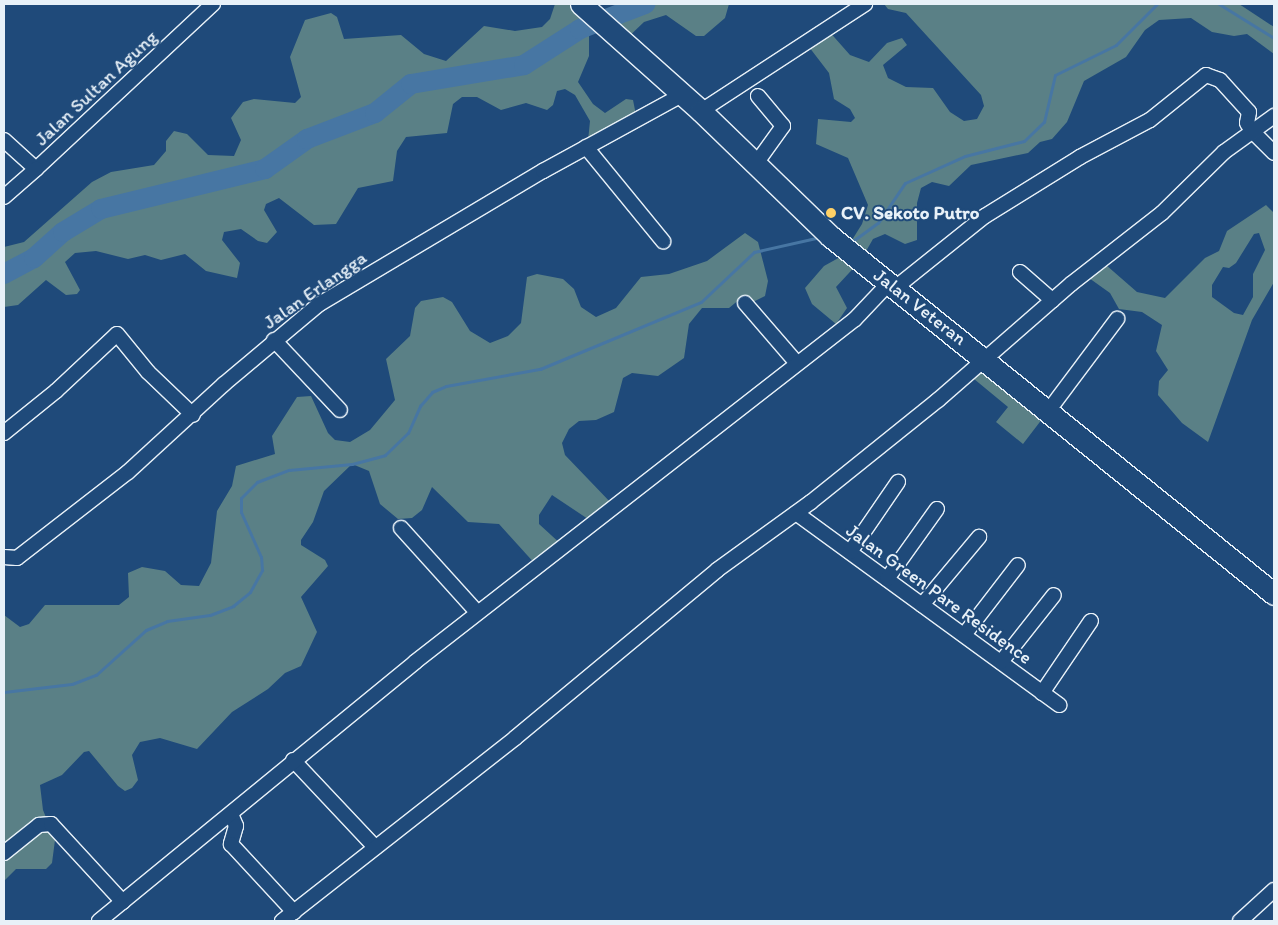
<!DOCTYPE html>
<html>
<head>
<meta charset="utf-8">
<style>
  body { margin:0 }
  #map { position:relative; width:1278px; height:925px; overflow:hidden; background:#1f4a7a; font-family:Itim,sans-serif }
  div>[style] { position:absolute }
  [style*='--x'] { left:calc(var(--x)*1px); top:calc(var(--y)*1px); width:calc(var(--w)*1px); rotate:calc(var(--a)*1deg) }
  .green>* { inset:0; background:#5a8086 }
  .stream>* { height:3px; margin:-1.5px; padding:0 1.5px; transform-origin:1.5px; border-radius:1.5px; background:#4776a3 }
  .river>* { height:20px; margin:-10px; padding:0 10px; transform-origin:10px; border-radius:10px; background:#4776a3 }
  .roads { filter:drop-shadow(1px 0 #e8f1f8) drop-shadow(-1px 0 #e8f1f8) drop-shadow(0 1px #e8f1f8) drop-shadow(0 -1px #e8f1f8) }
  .street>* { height:14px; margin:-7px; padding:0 7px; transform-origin:7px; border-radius:7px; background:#1f4a7a }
  .primary>* { height:21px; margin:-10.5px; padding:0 10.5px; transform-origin:10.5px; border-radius:10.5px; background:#1f4a7a }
  .dots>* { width:14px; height:14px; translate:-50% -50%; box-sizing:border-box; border:2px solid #1f4a7a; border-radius:50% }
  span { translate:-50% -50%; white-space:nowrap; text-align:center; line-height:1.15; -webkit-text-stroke:4px #1f4a7a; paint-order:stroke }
  .street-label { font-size:19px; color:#e8f1f8 }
  .poi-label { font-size:19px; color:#e8f1f8; font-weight:700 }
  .left { translate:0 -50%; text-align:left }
  .frame { position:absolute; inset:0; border:5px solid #e8f1f8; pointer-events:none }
</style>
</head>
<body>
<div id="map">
  <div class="green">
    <div style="clip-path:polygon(555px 4px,574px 4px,599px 20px,628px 4px,729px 4px,725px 18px,704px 36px,696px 36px,666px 15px,644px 22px,623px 42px,596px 26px,589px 36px,589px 56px,578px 82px,593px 104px,605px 113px,626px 99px,633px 100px,637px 120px,588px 141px,590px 121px,575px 95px,565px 89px,557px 91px,553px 105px,547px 110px,526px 103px,501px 110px,477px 97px,462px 97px,453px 104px,447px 133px,406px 137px,397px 151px,393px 181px,358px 188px,336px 224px,314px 225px,279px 198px,266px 204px,264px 210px,277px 232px,267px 243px,258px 241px,241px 229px,224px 232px,222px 240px,240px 263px,237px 278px,206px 271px,185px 254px,161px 260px,145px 255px,128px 259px,96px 251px,75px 253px,65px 262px,80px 290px,77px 294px,66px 295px,46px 280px,18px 305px,4px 307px,4px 247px,24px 242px,92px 182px,111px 172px,154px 165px,166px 151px,166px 141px,174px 131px,187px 134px,208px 155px,234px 156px,241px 140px,231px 118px,243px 102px,254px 99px,295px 103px,301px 97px,290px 57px,305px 20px,331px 13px,337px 17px,344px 39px,401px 35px,424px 54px,446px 61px,484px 26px,515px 31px,542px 27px,550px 19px)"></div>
    <div style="clip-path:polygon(884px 4px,1239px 4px,1274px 27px,1274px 54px,1247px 34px,1234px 36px,1212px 32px,1191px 18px,1159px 20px,1145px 30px,1126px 57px,1084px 81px,1067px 122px,1052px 139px,1040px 142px,1028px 153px,971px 165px,949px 186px,932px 182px,921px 188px,917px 203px,917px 240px,905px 244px,885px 234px,873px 239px,861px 260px,836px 287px,847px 308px,836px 324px,812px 304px,805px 288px,824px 266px,842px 256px,862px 224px,868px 205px,848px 158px,816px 144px,818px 119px,851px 122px,855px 118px,850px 109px,834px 99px,829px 73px,806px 43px,827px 29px,850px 55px,869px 62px,887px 43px,902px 38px,907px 45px,883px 65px,888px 78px,906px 87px,933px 88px,950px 112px,964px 121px,977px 119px,984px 106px,981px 95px,906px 13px,888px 9px)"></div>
    <div style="clip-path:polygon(evenodd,1266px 205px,1274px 213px,1274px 282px,1252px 320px,1208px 442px,1182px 423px,1158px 395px,1159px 381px,1168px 370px,1156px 351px,1162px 325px,1142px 312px,1119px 309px,1110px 293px,1089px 278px,1106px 265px,1137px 292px,1165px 298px,1205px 258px,1219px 251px,1227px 231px,1266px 205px,1259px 233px,1265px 250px,1253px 274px,1253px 297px,1243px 315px,1234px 313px,1212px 297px,1212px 285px,1223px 267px,1229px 268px,1236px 263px,1254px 234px,1259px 233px)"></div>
    <div style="clip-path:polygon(745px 233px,758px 242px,768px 281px,765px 296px,753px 302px,740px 299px,729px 308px,702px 308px,689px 324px,684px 358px,658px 376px,632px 373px,623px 378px,614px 412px,596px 420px,579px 421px,569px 429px,562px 443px,565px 455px,613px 505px,594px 523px,552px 495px,539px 515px,539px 524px,563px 546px,537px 566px,499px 524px,468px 522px,432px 487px,422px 510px,412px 518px,398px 519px,380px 504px,369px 471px,352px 464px,324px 491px,313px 522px,301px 540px,301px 545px,325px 560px,328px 566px,301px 597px,317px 632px,301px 666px,285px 673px,268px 689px,232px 712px,197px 749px,160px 738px,140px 742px,132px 755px,138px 780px,132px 788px,125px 791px,118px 786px,89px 751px,84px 752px,62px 775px,40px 785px,43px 810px,55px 840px,52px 863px,46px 869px,16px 869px,4px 881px,4px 615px,20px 627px,29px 624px,45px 605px,119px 605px,129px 597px,128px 573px,142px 567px,165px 571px,181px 585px,199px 586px,211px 563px,217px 511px,232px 486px,236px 466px,275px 454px,272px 436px,297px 397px,311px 396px,328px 433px,335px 440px,350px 442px,370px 430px,395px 400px,386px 359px,410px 336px,415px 308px,421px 301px,443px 297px,452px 302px,470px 331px,490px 343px,508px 336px,521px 323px,527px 277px,537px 274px,563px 279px,574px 289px,581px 307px,596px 317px,616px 308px,641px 277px,669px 274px,707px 261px)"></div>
    <div style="clip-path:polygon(977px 366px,1049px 410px,1023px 444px,996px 422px,1008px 407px,968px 374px)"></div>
  </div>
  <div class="stream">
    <div style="--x:1219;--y:4;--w:65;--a:31.7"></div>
    <div style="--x:850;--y:243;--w:34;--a:-36"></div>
    <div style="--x:878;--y:223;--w:48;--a:-56"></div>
    <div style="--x:905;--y:183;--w:66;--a:-24.2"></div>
    <div style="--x:965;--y:156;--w:61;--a:-14.3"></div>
    <div style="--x:1024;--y:141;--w:28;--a:-44"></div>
    <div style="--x:1044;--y:122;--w:48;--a:-76.8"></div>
    <div style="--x:1055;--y:75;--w:68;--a:-26.2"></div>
    <div style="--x:1116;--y:45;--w:58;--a:-45"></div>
    <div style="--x:4;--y:692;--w:68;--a:-6.7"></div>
    <div style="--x:72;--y:684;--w:26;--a:-21"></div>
    <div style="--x:96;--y:675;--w:67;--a:-42"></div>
    <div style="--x:146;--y:630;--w:23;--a:-23"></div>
    <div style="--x:167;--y:621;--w:43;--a:-7.9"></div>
    <div style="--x:210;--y:615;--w:25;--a:-21"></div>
    <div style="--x:233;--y:606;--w:22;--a:-39"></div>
    <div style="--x:250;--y:592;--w:25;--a:-61"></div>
    <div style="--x:262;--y:570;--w:13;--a:-94"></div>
    <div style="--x:261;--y:557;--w:49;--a:-114"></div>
    <div style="--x:241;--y:512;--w:14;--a:-90"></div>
    <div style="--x:241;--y:498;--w:23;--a:-45"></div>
    <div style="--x:257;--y:482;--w:34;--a:-21"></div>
    <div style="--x:289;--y:470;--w:63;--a:-5.4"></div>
    <div style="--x:352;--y:464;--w:34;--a:-15"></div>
    <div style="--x:385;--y:455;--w:32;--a:-44"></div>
    <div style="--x:408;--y:433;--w:30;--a:-66"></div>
    <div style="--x:420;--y:406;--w:18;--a:-49"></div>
    <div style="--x:432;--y:392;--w:15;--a:-23"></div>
    <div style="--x:446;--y:386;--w:96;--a:-10.3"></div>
    <div style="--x:540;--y:369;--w:174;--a:-22.6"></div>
    <div style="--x:701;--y:302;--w:73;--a:-43.3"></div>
    <div style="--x:754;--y:252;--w:68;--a:-12.8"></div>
  </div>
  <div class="river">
    <div style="--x:4;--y:274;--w:34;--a:-28"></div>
    <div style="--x:34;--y:258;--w:39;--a:-42"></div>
    <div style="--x:63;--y:232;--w:44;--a:-31.2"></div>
    <div style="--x:101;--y:209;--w:169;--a:-13.7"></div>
    <div style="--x:265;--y:169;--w:52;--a:-35.5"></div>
    <div style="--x:307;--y:139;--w:73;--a:-20.9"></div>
    <div style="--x:375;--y:113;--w:46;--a:-38.9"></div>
    <div style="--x:411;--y:84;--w:115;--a:-9.5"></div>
    <div style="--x:524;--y:65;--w:67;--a:-32.7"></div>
    <div style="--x:580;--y:29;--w:70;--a:-21"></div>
  </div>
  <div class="roads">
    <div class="street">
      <div style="--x:701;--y:111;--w:196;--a:-33.1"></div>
      <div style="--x:4;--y:140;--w:43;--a:42.2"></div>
      <div style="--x:36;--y:169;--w:242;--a:-43"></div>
      <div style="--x:586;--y:147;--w:122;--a:50.7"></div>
      <div style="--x:755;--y:165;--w:48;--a:-54.3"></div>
      <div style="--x:783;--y:126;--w:39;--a:-130"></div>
      <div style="--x:4;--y:197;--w:43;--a:-41.2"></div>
      <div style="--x:1020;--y:272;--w:43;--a:41.2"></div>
      <div style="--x:895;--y:288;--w:115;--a:-38.7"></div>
      <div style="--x:985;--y:216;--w:112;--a:-31.8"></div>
      <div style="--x:1080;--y:157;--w:79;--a:-27.9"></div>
      <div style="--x:1150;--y:120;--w:72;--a:-38.8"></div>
      <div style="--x:1206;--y:75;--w:15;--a:20"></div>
      <div style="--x:1220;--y:80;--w:43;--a:47.8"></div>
      <div style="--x:1249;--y:112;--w:11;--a:100"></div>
      <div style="--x:1247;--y:123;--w:9;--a:58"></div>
      <div style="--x:1252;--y:131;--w:31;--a:45"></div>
      <div style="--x:745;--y:303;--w:78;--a:49.2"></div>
      <div style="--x:274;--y:340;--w:96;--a:46.7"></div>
      <div style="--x:1049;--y:410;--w:114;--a:-53.2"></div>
      <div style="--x:4;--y:433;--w:67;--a:-38.9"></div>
      <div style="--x:56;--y:391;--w:83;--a:-43.1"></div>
      <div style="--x:117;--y:334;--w:49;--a:50.8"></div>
      <div style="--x:148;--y:372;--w:62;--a:43.7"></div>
      <div style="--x:796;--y:513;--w:326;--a:36.1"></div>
      <div style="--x:401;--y:528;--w:113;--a:47.9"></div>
      <div style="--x:850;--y:552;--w:85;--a:-55.6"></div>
      <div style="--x:4;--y:557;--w:13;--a:4"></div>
      <div style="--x:17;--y:558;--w:140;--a:-37.8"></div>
      <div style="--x:128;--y:472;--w:130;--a:-42.5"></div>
      <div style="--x:224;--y:384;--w:123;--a:-40"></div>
      <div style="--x:318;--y:305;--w:262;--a:-30.8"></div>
      <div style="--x:543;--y:171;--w:158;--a:-28.7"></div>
      <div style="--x:887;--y:579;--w:86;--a:-54.5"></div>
      <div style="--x:922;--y:605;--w:89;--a:-50"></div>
      <div style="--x:964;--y:635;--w:88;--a:-52.4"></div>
      <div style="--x:1001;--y:662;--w:85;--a:-51.7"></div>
      <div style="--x:1042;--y:693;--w:87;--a:-55.8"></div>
      <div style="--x:293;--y:760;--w:120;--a:46.7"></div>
      <div style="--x:231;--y:814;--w:13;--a:67"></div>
      <div style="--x:236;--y:826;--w:19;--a:106"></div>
      <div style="--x:231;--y:844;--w:93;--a:47.2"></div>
      <div style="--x:4;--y:853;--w:45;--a:-38.7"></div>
      <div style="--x:39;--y:825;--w:12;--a:-5"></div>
      <div style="--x:51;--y:824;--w:106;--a:47.3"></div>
      <div style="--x:99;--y:921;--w:409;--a:-39.3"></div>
      <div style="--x:415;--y:662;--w:558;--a:-37.94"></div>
      <div style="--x:855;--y:319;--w:50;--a:-46.6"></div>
      <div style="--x:282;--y:921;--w:296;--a:-38.1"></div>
      <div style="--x:515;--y:738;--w:263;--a:-39.7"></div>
      <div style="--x:717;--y:570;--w:116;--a:-35.9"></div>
      <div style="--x:811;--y:502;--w:163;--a:-38.8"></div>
      <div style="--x:938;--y:400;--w:176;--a:-41.1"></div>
      <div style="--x:1071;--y:284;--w:115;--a:-38"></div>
      <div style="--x:1162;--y:213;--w:87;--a:-44.5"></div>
      <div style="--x:1224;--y:152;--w:62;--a:-35.8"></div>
      <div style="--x:1240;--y:921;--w:46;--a:-42.4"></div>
    </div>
    <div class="primary">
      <div style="--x:581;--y:4;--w:161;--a:41.7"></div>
      <div style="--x:701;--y:111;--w:180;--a:44.1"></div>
      <div style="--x:830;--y:236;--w:570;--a:38.88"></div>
    </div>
  </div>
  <div class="dots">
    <div style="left:831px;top:213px;background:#ffd166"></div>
  </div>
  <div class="street-label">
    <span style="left:96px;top:88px;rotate:-43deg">Jalan Sultan Agung</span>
    <span style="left:315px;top:290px;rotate:-35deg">Jalan Erlangga</span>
    <span style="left:920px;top:307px;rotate:38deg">Jalan Veteran</span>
    <span style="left:939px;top:594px;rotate:36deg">Jalan Green Pare Residence</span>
  </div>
  <div class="poi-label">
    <span class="left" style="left:841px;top:213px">CV. Sekoto Putro</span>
  </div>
  <div class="frame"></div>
</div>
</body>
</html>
